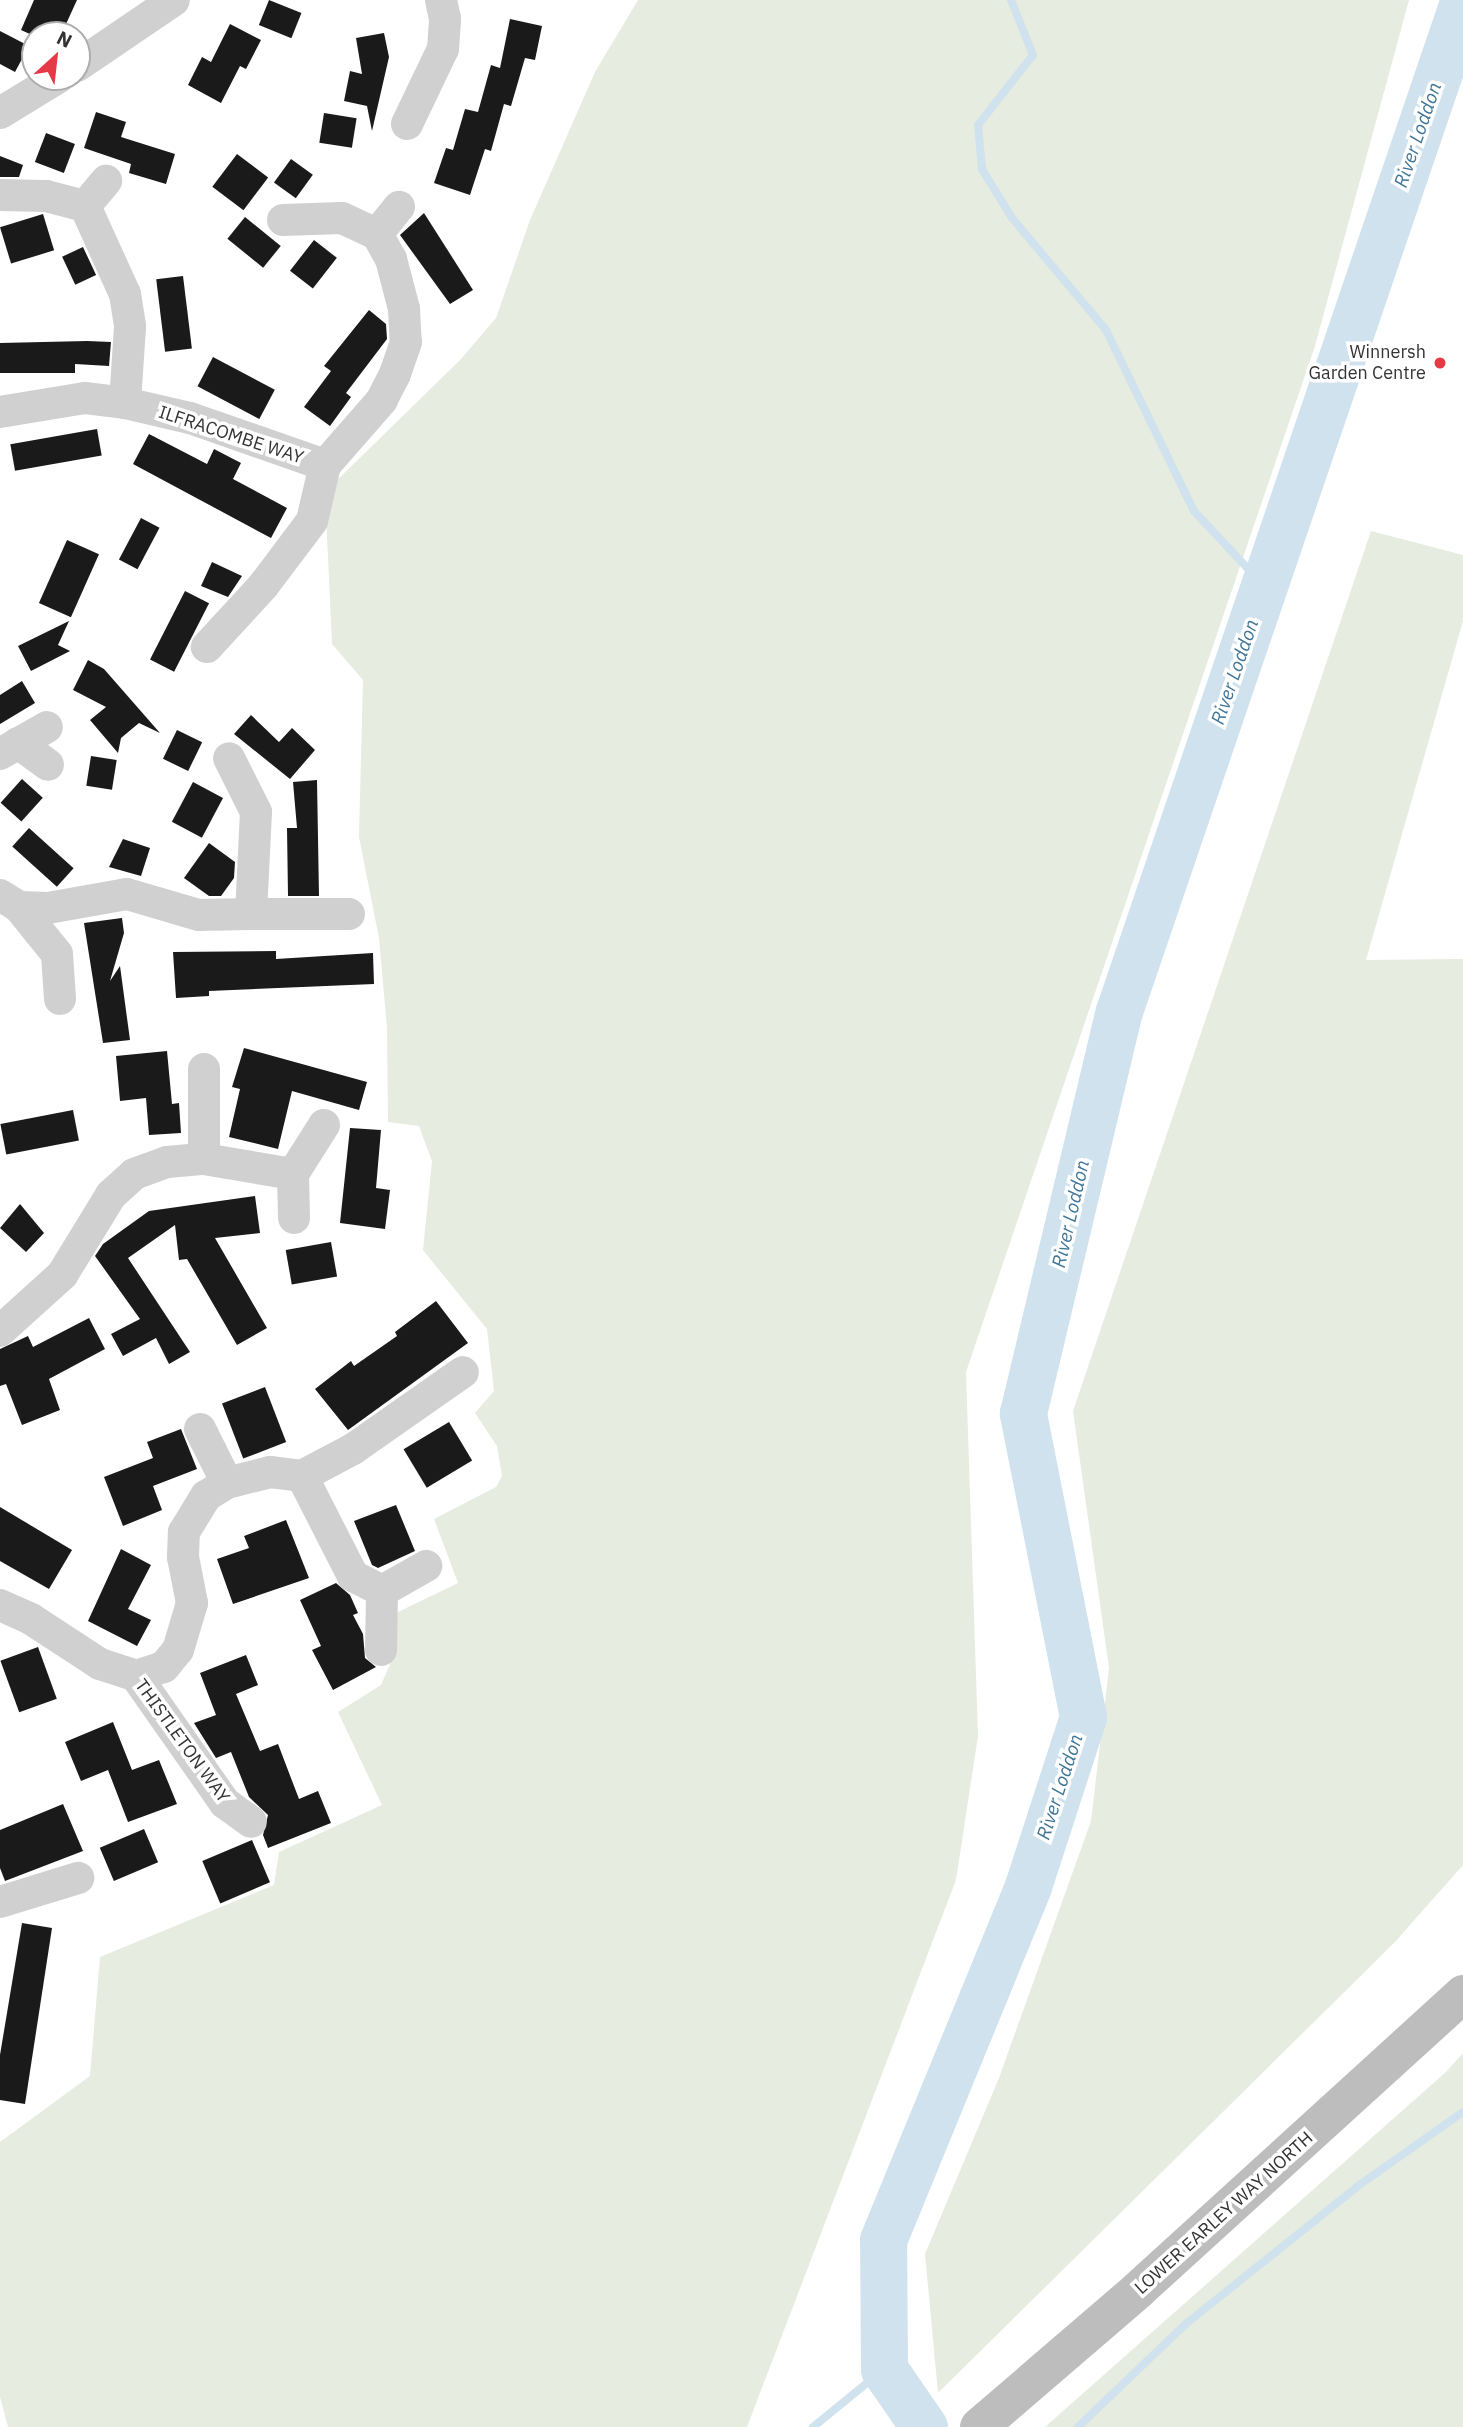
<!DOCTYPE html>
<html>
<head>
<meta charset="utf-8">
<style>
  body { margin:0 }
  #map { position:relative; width:1463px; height:2427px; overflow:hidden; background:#fff; font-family:"IBM Plex Sans",sans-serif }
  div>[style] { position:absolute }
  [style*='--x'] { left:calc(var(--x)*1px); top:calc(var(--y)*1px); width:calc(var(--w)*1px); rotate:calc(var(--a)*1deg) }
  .green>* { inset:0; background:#e6ecdf }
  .stream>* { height:8px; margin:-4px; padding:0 4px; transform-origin:4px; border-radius:4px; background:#cfe2ee }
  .river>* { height:47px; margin:-23.5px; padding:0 23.5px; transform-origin:23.5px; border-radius:23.5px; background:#cfe2ee }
  .building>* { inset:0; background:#1a1a1a; transform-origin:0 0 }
  .minor>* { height:32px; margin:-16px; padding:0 16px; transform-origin:16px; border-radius:16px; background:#d0d0d0 }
  .secondary>* { height:38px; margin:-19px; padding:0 19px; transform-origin:19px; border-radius:19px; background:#bdbdbd }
  .dots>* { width:19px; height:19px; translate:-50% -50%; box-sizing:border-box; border:4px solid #fff; border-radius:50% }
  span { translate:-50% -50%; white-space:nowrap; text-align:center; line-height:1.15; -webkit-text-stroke:7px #fff; paint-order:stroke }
  .poi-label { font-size:18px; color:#333 }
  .right { translate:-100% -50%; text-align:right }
  .street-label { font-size:18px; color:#333 }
  .water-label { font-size:19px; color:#3f7597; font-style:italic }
  .north { position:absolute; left:21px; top:21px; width:70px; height:70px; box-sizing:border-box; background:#fff; border:2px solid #adadad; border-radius:50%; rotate:27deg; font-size:19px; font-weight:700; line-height:28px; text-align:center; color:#333 }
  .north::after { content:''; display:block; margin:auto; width:24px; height:32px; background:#e63946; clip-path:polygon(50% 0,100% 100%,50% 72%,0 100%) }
</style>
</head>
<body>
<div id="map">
  <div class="green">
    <div style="clip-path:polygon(638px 0,1409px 0,1315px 346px,966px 1372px,978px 1736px,956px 1880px,747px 2427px,8px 2427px,0 2397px,0 2142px,90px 2076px,100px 1957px,274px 1885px,279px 1852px,382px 1805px,338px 1712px,381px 1685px,391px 1662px,398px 1612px,458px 1583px,434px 1519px,496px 1487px,502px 1476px,497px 1446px,475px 1413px,494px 1391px,487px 1329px,423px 1250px,432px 1161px,419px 1126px,388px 1122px,387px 1028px,379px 938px,359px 837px,363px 680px,332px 644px,325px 492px,461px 359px,496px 318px,530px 220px,595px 72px)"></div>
    <div style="clip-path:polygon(1371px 531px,1463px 555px,1463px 621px,1366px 960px,1463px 959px,1463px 1865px,1394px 1943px,938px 2393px,925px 2254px,999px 2078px,1091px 1821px,1109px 1668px,1073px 1411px)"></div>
    <div style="clip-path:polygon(1463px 2053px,1463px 2427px,1045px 2427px,1446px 2072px)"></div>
  </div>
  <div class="stream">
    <div style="--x:1011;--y:0;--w:59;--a:68.2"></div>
    <div style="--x:1033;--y:55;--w:89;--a:128.2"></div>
    <div style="--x:978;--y:125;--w:44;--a:84.8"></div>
    <div style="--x:982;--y:169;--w:57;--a:58.5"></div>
    <div style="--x:1012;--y:218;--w:146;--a:50"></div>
    <div style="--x:1106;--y:330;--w:201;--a:64.1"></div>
    <div style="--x:1194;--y:511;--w:104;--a:46.9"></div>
    <div style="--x:813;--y:2427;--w:92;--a:-39.2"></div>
    <div style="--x:1078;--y:2427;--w:151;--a:-43.7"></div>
    <div style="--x:1187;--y:2323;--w:219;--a:-38.7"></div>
    <div style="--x:1358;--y:2186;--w:128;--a:-35.2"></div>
  </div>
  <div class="river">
    <div style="--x:924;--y:2427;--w:70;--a:-124.6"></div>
    <div style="--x:884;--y:2369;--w:129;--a:-90.4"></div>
    <div style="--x:883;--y:2240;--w:383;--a:-67.7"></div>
    <div style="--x:1028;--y:1886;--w:178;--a:-72"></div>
    <div style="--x:1083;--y:1717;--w:310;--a:-101.2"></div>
    <div style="--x:1023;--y:1413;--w:413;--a:-76.6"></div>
    <div style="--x:1119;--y:1011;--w:1066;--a:-71.17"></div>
  </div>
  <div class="building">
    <div style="clip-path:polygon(34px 0,77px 0,61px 35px,32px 35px,21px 30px)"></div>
    <div style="left:269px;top:0;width:35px;height:27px;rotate:22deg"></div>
    <div style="clip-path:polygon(510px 19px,542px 26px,535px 60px,525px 58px,511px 106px,504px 104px,491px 151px,485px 149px,470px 195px,434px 183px,446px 148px,453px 150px,465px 109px,478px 112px,491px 65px,500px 68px)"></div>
    <div style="clip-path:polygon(230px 24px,261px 40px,246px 69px,240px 66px,221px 103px,188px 85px,202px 57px,211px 62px)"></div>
    <div style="clip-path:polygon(0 31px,29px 46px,15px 72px,0 64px)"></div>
    <div style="clip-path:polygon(384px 33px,389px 57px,372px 131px,367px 106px,344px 101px,350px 71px,362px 74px,356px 38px)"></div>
    <div style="clip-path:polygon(96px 112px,126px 122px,121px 137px,175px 154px,166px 184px,129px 173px,131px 164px,84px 148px)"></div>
    <div style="left:324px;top:113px;width:33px;height:30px;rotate:9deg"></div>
    <div style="left:46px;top:133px;width:31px;height:31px;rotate:21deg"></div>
    <div style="left:237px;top:154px;width:39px;height:41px;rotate:37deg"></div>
    <div style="clip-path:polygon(0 156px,23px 165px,19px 177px,0 177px)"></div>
    <div style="left:291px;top:159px;width:27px;height:29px;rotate:36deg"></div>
    <div style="clip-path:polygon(424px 213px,473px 290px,450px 304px,400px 235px)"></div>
    <div style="left:43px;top:214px;width:38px;height:45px;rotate:73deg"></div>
    <div style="left:245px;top:217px;width:46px;height:28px;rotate:39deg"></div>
    <div style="left:314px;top:240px;width:29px;height:39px;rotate:38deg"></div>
    <div style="left:83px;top:247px;width:31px;height:23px;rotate:65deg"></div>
    <div style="left:183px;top:276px;width:73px;height:27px;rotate:83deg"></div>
    <div style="clip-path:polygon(369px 310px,386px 324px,387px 339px,346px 393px,351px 397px,330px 426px,304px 407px,331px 371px,324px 366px)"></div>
    <div style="clip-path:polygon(87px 341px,111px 342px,109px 366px,75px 364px,75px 373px,0 373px,0 343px)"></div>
    <div style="left:213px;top:357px;width:70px;height:33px;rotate:28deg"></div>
    <div style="left:97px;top:429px;width:27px;height:88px;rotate:80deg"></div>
    <div style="clip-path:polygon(149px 434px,207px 464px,214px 449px,241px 463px,233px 479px,287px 508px,271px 538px,133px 464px)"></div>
    <div style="left:141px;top:518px;width:21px;height:47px;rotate:28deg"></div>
    <div style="left:67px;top:540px;width:35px;height:69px;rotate:24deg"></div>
    <div style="clip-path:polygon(212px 562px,242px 576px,228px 597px,201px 586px)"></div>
    <div style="left:185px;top:591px;width:27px;height:77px;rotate:27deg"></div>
    <div style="clip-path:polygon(69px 621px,58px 645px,70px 651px,31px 671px,18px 646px)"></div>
    <div style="clip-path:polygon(88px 660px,104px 669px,160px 733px,139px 723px,121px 738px,118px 753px,90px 720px,106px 707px,73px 690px)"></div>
    <div style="clip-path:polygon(22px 681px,35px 703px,0 724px,0 695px)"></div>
    <div style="clip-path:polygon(251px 715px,279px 742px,292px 728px,315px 750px,290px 779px,234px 734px)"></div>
    <div style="left:177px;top:730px;width:28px;height:32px;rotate:26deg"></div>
    <div style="left:91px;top:756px;width:26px;height:30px;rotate:9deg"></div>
    <div style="left:22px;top:779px;width:28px;height:32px;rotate:42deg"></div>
    <div style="clip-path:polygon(317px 780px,319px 896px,288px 896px,287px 828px,297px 828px,293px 782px)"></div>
    <div style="left:193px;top:782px;width:34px;height:45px;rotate:28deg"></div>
    <div style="left:29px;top:828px;width:60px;height:25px;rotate:42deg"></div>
    <div style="clip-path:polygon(123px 839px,150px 848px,141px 876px,109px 867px)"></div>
    <div style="clip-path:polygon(209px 843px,235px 862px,234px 878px,221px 896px,209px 896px,184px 878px)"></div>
    <div style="clip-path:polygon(122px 918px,124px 933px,110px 981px,120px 966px,130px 1040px,103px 1043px,84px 923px)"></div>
    <div style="clip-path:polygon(276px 951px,276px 959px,373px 953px,374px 984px,209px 991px,209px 996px,176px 998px,173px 952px)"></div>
    <div style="clip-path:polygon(244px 1048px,367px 1082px,359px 1110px,292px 1091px,278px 1149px,229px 1137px,240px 1089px,232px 1087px)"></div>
    <div style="clip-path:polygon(167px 1051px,172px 1104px,179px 1103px,181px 1133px,149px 1135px,146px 1098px,120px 1101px,116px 1056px)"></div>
    <div style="left:73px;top:1110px;width:31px;height:74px;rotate:79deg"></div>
    <div style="clip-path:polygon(350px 1128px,381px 1130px,376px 1188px,390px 1190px,385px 1229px,340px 1223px)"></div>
    <div style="clip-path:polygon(255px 1196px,260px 1233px,215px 1238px,267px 1328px,237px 1345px,187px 1259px,179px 1260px,175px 1225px,128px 1258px,190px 1352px,169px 1364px,156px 1338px,123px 1356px,111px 1334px,140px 1319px,95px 1256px,103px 1244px,149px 1211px)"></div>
    <div style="clip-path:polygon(20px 1204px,44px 1233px,26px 1252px,0 1228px)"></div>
    <div style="left:331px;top:1242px;width:35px;height:46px;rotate:80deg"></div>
    <div style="clip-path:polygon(436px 1301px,468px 1343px,348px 1430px,315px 1389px,351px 1361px,354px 1366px,397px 1336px,395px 1332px)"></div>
    <div style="clip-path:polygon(89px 1318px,105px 1349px,49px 1379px,60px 1410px,22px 1425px,6px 1384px,0 1386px,0 1349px,28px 1336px,33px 1347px)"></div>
    <div style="left:265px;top:1387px;width:59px;height:46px;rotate:69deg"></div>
    <div style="left:449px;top:1422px;width:45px;height:53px;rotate:59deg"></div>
    <div style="clip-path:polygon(181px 1429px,197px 1469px,153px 1486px,162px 1510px,123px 1526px,104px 1477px,153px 1458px,147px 1442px)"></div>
    <div style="clip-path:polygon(396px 1505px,415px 1551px,378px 1568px,372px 1565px,354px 1521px)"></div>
    <div style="clip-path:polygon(0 1507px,72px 1550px,49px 1589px,0 1561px)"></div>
    <div style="clip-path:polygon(286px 1520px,309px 1578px,233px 1604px,217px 1559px,249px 1548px,244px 1536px)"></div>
    <div style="clip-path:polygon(121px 1549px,151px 1565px,128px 1609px,151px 1620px,137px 1646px,88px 1621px)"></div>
    <div style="clip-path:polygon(336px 1583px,350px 1595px,358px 1613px,353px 1615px,363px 1634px,365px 1658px,376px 1667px,333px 1690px,312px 1650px,321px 1646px,300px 1600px)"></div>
    <div style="left:38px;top:1647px;width:55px;height:40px;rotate:70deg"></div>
    <div style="clip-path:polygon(246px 1655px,258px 1685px,236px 1694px,260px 1751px,278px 1744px,299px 1799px,318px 1791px,331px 1823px,268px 1848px,263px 1835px,268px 1815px,249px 1797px,231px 1752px,216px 1758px,194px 1723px,216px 1715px,200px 1673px)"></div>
    <div style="clip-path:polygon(113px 1722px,132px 1770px,159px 1760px,177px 1804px,128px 1822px,108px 1770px,81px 1781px,65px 1742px)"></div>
    <div style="clip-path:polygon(63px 1804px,83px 1851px,5px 1881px,0 1868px,0 1830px)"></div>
    <div style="left:144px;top:1829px;width:36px;height:48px;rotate:67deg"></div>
    <div style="left:252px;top:1840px;width:46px;height:54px;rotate:67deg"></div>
    <div style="clip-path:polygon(22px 1923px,52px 1928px,25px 2104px,0 2100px,0 2055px)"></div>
  </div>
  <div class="minor">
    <div style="--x:77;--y:66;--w:117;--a:-34.2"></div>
    <div style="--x:0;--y:113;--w:69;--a:-31.4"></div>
    <div style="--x:407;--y:124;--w:83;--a:-64.4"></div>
    <div style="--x:443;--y:49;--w:30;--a:-86"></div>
    <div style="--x:445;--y:19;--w:19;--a:-102"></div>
    <div style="--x:0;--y:195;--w:46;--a:1.2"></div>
    <div style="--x:46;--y:196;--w:40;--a:14.4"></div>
    <div style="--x:85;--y:206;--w:97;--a:65.6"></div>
    <div style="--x:125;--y:294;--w:33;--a:81"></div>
    <div style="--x:130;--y:327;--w:76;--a:93.8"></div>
    <div style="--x:85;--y:206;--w:33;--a:-50"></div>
    <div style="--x:283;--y:220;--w:59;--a:-1.9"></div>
    <div style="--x:342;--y:218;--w:38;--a:25"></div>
    <div style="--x:377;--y:234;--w:29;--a:61"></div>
    <div style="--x:391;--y:259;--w:52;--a:75.4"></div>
    <div style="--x:404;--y:309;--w:33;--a:87"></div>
    <div style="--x:406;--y:342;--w:34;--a:109"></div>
    <div style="--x:395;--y:374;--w:29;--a:117"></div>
    <div style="--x:382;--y:400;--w:86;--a:131.2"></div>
    <div style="--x:377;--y:234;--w:35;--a:-51"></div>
    <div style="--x:0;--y:412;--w:86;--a:-9.4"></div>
    <div style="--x:85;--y:398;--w:40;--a:7.1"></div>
    <div style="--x:125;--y:403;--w:67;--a:13"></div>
    <div style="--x:190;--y:418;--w:143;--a:19.2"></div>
    <div style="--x:325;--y:465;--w:57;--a:103.1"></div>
    <div style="--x:312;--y:521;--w:81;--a:127"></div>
    <div style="--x:263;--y:586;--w:83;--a:132.6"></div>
    <div style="--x:18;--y:743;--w:37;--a:36"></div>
    <div style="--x:0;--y:754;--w:54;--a:-29.9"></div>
    <div style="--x:0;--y:895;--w:22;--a:32"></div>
    <div style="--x:19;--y:907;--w:60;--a:51"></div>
    <div style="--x:57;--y:954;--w:45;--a:86.2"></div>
    <div style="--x:19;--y:907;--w:29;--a:2"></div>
    <div style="--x:48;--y:908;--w:80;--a:-10"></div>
    <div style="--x:127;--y:894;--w:75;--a:16.3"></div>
    <div style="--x:199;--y:915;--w:52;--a:-1.1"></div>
    <div style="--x:251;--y:914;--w:102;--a:-87.2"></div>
    <div style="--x:256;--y:812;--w:60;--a:-116.6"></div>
    <div style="--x:251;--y:914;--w:98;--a:0"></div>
    <div style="--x:204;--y:1069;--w:90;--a:90"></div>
    <div style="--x:293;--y:1174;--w:58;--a:-57.7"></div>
    <div style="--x:0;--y:1331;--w:84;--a:-42.1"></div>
    <div style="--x:62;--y:1275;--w:94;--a:-58.5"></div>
    <div style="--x:111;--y:1195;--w:31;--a:-42"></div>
    <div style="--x:134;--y:1174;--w:35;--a:-20"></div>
    <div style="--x:167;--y:1162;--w:37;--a:-5"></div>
    <div style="--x:204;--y:1159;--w:90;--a:9.6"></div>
    <div style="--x:293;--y:1174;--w:44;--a:88.7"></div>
    <div style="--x:200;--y:1429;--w:60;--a:63.4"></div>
    <div style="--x:302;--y:1476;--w:58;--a:-27.9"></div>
    <div style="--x:353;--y:1449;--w:134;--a:-35"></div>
    <div style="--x:0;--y:1605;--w:34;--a:24"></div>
    <div style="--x:31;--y:1619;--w:82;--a:33.1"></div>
    <div style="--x:100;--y:1664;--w:38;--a:18"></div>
    <div style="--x:136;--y:1676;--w:155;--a:55"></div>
    <div style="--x:225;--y:1803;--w:32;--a:36"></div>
    <div style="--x:381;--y:1650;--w:59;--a:-89"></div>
    <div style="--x:136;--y:1676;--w:29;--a:-18"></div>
    <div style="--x:164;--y:1667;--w:22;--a:-51"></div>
    <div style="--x:178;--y:1650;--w:49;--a:-73.4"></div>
    <div style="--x:192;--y:1603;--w:47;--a:-101.1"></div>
    <div style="--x:183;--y:1557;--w:25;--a:-88"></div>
    <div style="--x:184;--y:1532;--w:42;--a:-58.6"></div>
    <div style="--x:206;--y:1496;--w:25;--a:-32"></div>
    <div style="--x:227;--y:1483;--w:44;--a:-14.3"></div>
    <div style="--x:270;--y:1472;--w:32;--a:7"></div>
    <div style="--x:302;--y:1476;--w:112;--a:63"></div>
    <div style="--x:353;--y:1576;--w:33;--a:27"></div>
    <div style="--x:382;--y:1591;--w:51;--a:-29.6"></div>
    <div style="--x:0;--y:1902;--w:82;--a:-17.1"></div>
  </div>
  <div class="secondary">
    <div style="--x:979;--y:2427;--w:210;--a:-40.7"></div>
    <div style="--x:1138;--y:2290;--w:440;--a:-42.3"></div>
  </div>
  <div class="dots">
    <div style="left:1440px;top:363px;background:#e63946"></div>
  </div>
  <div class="poi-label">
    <span class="right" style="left:1426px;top:363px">Winnersh<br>Garden Centre</span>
  </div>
  <div class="street-label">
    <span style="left:231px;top:435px;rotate:18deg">ILFRACOMBE WAY</span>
    <span style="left:182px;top:1741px;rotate:54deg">THISTLETON WAY</span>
    <span style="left:1224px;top:2213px;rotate:-42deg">LOWER EARLEY WAY NORTH</span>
  </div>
  <div class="water-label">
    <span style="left:1418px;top:135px;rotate:-71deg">River Loddon</span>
    <span style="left:1235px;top:672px;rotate:-71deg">River Loddon</span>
    <span style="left:1071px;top:1214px;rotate:-77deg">River Loddon</span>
    <span style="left:1060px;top:1787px;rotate:-72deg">River Loddon</span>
  </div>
  <div class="north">N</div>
</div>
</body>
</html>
